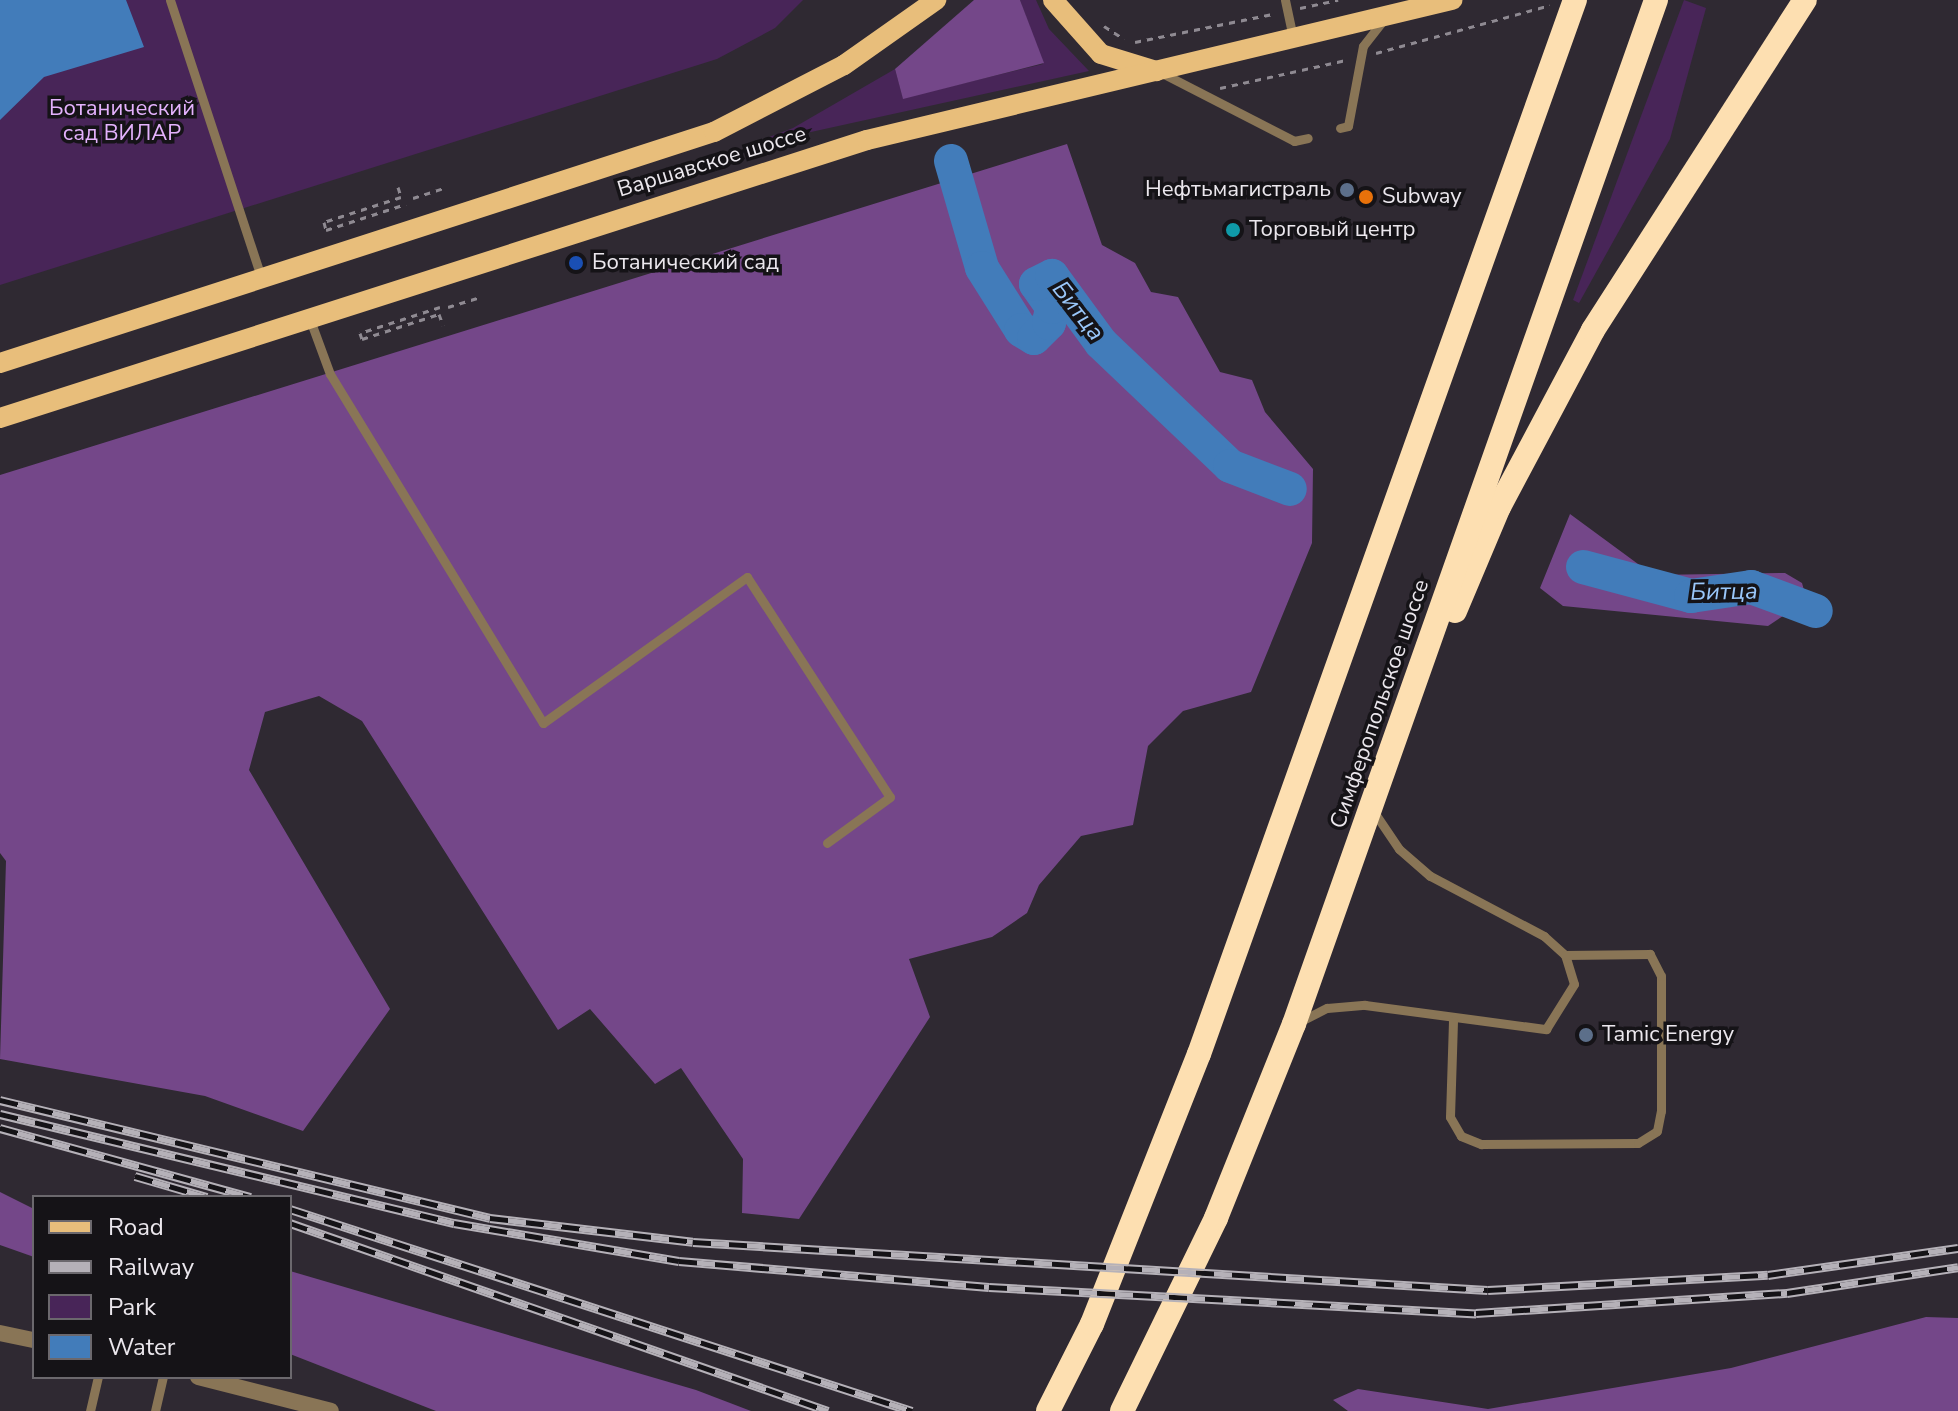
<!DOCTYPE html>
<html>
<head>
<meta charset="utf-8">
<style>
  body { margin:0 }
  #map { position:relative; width:1958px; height:1411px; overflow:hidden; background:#2f2932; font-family:"Nunito Sans",sans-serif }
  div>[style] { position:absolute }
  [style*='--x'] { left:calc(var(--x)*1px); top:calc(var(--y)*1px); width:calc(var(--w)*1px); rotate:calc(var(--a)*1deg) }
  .green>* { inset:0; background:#482558 }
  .forest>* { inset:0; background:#744789 }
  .water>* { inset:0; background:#427cba }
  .river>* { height:34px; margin:-17px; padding:0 17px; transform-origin:17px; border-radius:17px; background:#427cba }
  .path>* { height:3px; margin-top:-1.5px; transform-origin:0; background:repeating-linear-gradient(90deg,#8f8a92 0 6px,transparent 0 12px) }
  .lane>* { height:9px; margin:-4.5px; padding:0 4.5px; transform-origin:4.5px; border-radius:4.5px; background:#897556 }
  .street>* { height:16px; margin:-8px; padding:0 8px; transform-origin:8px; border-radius:8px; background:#897556 }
  .primary>* { height:20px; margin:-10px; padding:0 10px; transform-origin:10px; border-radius:10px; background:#e8be7b }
  .highway>* { height:24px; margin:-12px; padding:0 12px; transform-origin:12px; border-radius:12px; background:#fddfb1 }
  .rail>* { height:9px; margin-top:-4.5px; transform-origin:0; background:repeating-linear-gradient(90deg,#151317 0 18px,#b5b1b8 0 36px); box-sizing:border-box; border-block:2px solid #b5b1b8 }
  .dots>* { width:22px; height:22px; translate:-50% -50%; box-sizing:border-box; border:4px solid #151317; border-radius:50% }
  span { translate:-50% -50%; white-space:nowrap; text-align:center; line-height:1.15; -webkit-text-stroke:7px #151317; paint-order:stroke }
  .park-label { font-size:22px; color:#e4b2fd }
  .street-label { font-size:22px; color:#ebe7ed }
  .poi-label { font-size:22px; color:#ebe7ed }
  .right { translate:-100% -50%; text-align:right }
  .left { translate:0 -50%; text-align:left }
  .water-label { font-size:24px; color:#9ac7fa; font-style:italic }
  .legend { position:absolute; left:32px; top:1195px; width:260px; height:184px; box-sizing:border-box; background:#151317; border:2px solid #6b686d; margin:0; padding:10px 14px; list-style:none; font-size:24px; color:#ebe7ed }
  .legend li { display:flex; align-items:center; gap:16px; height:40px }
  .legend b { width:40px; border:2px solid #6b686d }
</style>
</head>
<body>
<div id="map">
  <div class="green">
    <div style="clip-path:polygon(0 0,803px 0,775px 28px,717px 59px,0 285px)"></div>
    <div style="clip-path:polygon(1020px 0,1036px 0,1049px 29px,1089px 71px,743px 147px,793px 128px,895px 69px,903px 98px,1043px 64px)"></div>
    <div style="clip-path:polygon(1684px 0,1706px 8px,1670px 139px,1579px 303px,1573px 300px)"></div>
  </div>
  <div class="forest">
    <div style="clip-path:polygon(974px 0,1020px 0,1044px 63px,903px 99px,895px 69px)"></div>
    <div style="clip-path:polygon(1067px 144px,1102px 245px,1135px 263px,1151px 292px,1178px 297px,1220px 372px,1252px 380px,1265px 412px,1313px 469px,1312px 543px,1251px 692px,1183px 711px,1148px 746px,1133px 825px,1081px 836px,1039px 885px,1027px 913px,992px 937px,909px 959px,930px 1017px,799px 1219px,742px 1213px,743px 1159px,681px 1068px,655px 1084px,590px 1009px,558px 1030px,362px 721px,319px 696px,265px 712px,249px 770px,390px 1009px,303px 1131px,205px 1096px,0 1059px,6px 861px,0 853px,0 475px)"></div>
    <div style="clip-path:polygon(1570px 514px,1653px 575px,1785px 573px,1802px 583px,1813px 622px,1783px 616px,1768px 626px,1563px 606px,1540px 588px)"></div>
    <div style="clip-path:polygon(0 1192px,34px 1209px,34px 1257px,0 1245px)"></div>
    <div style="clip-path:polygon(290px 1271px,696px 1390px,751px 1411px,436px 1411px,290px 1354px)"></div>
    <div style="clip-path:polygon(1926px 1317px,1958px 1318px,1958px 1411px,1348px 1411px,1333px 1400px,1358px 1389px,1488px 1409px,1731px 1368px)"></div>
  </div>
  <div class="water">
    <div style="clip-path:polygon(0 0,126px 0,144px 47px,44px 77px,0 120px)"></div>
  </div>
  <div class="river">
    <div style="--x:951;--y:161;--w:111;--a:73.8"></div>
    <div style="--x:982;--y:268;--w:73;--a:57.8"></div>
    <div style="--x:1021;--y:330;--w:15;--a:32"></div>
    <div style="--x:1034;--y:338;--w:21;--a:-45"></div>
    <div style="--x:1049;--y:323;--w:16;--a:-79"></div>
    <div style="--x:1052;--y:307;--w:28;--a:-125"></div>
    <div style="--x:1036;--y:284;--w:18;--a:-27"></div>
    <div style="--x:1052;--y:276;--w:83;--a:53.8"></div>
    <div style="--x:1101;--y:343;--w:178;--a:43.6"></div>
    <div style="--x:1230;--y:466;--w:64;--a:21"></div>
    <div style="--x:1583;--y:567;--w:112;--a:15"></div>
    <div style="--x:1691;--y:596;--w:61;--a:-8.5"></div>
    <div style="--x:1751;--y:587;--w:69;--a:20.3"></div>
  </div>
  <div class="path">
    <div style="--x:1300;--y:8;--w:39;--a:-12"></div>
    <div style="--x:1104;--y:26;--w:24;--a:33"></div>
    <div style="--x:1135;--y:42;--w:141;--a:-11.5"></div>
    <div style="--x:1376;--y:53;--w:180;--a:-15.4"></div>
    <div style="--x:1220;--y:88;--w:129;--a:-12.5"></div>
    <div style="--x:398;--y:187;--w:10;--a:73"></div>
    <div style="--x:401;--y:197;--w:81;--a:162"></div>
    <div style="--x:324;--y:222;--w:8;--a:76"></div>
    <div style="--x:326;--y:230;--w:84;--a:-18"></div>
    <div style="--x:413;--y:198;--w:33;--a:-18"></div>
    <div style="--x:440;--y:307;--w:84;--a:162"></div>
    <div style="--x:360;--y:333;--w:6;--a:72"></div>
    <div style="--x:362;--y:339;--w:81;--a:-18"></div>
    <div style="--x:439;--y:314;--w:12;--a:70"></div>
    <div style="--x:448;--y:307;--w:34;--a:-17"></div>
  </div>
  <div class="lane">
    <div style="--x:170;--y:0;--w:294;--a:71.8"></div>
    <div style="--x:1285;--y:0;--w:39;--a:78"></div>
    <div style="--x:1160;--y:72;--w:151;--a:27.2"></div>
    <div style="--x:1294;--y:141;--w:14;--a:-12"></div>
    <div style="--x:1340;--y:128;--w:8;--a:-14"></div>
    <div style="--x:1348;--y:126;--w:81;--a:-79.4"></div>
    <div style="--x:1363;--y:46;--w:34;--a:-52"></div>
    <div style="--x:309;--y:317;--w:61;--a:69.8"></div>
    <div style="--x:330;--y:374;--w:409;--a:58.6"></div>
    <div style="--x:543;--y:723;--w:251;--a:-35.6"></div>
    <div style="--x:747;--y:577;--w:262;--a:57"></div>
    <div style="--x:890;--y:797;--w:78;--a:143.9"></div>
    <div style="--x:1301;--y:1021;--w:29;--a:-27"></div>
    <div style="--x:1327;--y:1008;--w:38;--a:-5"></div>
    <div style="--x:1365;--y:1005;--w:183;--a:7.6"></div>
    <div style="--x:1546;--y:1029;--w:53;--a:-58.1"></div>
    <div style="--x:1574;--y:984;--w:30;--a:-107"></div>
    <div style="--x:1565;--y:955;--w:28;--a:-138"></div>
    <div style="--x:1544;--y:936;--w:129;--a:-152.2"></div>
    <div style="--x:1430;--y:876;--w:41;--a:-138.9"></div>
    <div style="--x:1399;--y:849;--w:45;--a:-124"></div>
    <div style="--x:1453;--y:1021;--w:96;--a:91.8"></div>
    <div style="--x:1450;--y:1117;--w:22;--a:60"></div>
    <div style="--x:1461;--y:1136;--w:22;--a:22"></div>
    <div style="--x:1481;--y:1144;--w:157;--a:-0.4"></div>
    <div style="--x:1638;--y:1143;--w:22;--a:-32"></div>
    <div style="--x:1657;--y:1131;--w:20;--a:-79"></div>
    <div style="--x:1661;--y:1111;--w:135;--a:-90"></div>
    <div style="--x:1661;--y:976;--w:25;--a:-117"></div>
    <div style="--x:1650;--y:954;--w:85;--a:179.3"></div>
    <div style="--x:90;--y:1411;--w:35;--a:-77"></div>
    <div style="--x:155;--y:1411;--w:35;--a:-77"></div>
  </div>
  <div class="street">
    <div style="--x:0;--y:1333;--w:35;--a:12"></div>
    <div style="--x:198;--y:1377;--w:137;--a:14.3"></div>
  </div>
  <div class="primary">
    <div style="--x:1053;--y:0;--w:72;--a:48.4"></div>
    <div style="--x:1101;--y:54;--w:58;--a:17.2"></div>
    <div style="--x:0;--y:363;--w:750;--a:-17.93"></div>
    <div style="--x:714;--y:132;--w:146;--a:-27.3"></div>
    <div style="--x:844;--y:65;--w:113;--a:-35.2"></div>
    <div style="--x:0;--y:418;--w:910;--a:-17.78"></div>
    <div style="--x:867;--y:140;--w:602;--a:-13.46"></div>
  </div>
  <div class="highway">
    <div style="--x:1455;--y:611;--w:113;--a:-67.1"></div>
    <div style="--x:1499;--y:507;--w:200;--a:-62"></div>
    <div style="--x:1593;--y:330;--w:392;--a:-57.3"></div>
    <div style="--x:1048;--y:1411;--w:97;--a:-63.2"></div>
    <div style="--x:1092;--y:1324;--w:290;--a:-68.4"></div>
    <div style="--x:1199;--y:1054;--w:1119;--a:-70.37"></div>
    <div style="--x:1122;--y:1411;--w:215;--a:-64"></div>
    <div style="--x:1216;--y:1218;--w:209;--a:-68.1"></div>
    <div style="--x:1294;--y:1024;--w:1086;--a:-70.53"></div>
  </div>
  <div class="rail">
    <div style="--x:0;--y:1100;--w:504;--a:13.54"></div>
    <div style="--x:490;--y:1218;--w:204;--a:6.7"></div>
    <div style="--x:693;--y:1242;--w:796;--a:3.46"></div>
    <div style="--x:1488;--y:1290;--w:280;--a:-3.1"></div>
    <div style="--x:1768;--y:1275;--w:192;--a:-8.1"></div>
    <div style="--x:0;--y:1114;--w:467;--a:13.5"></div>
    <div style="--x:454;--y:1223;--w:228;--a:9.6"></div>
    <div style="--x:679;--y:1261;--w:311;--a:4.8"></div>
    <div style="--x:989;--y:1287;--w:488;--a:3.1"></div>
    <div style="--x:1476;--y:1313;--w:312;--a:-3.7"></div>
    <div style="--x:1787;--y:1293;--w:173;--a:-8.6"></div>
    <div style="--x:0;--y:1128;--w:260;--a:15.4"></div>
    <div style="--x:135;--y:1176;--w:75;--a:16.3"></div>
    <div style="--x:290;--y:1209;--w:654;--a:17.99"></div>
    <div style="--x:290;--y:1223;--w:570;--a:19.26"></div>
  </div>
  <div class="dots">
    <div style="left:1347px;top:190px;background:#5c6f8a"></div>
    <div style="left:1366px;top:197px;background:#e8710a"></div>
    <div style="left:1233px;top:230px;background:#0f9aa8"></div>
    <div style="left:576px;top:263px;background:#1a4fb4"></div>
    <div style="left:1586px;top:1035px;background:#5c6f8a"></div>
  </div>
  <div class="park-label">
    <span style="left:122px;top:121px">Ботанический<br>сад ВИЛАР</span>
  </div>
  <div class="street-label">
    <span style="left:712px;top:162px;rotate:-17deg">Варшавское шоссе</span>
    <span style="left:1380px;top:704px;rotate:-71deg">Симферопольское шоссе</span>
  </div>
  <div class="poi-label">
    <span class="right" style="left:1331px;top:190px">Нефтьмагистраль</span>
    <span class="left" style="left:1382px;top:197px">Subway</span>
    <span class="left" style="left:1249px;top:230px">Торговый центр</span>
    <span class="left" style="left:592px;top:263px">Ботанический сад</span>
    <span class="left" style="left:1602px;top:1035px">Tamic Energy</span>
  </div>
  <div class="water-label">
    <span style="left:1078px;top:311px;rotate:52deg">Битца</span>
    <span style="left:1724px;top:592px;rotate:-1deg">Битца</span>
  </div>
  <ul class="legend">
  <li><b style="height:10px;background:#e8be7b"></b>Road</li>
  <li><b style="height:10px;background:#b5b1b8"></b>Railway</li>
  <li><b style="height:22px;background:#482558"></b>Park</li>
  <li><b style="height:22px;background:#427cba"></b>Water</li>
  </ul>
</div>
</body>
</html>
